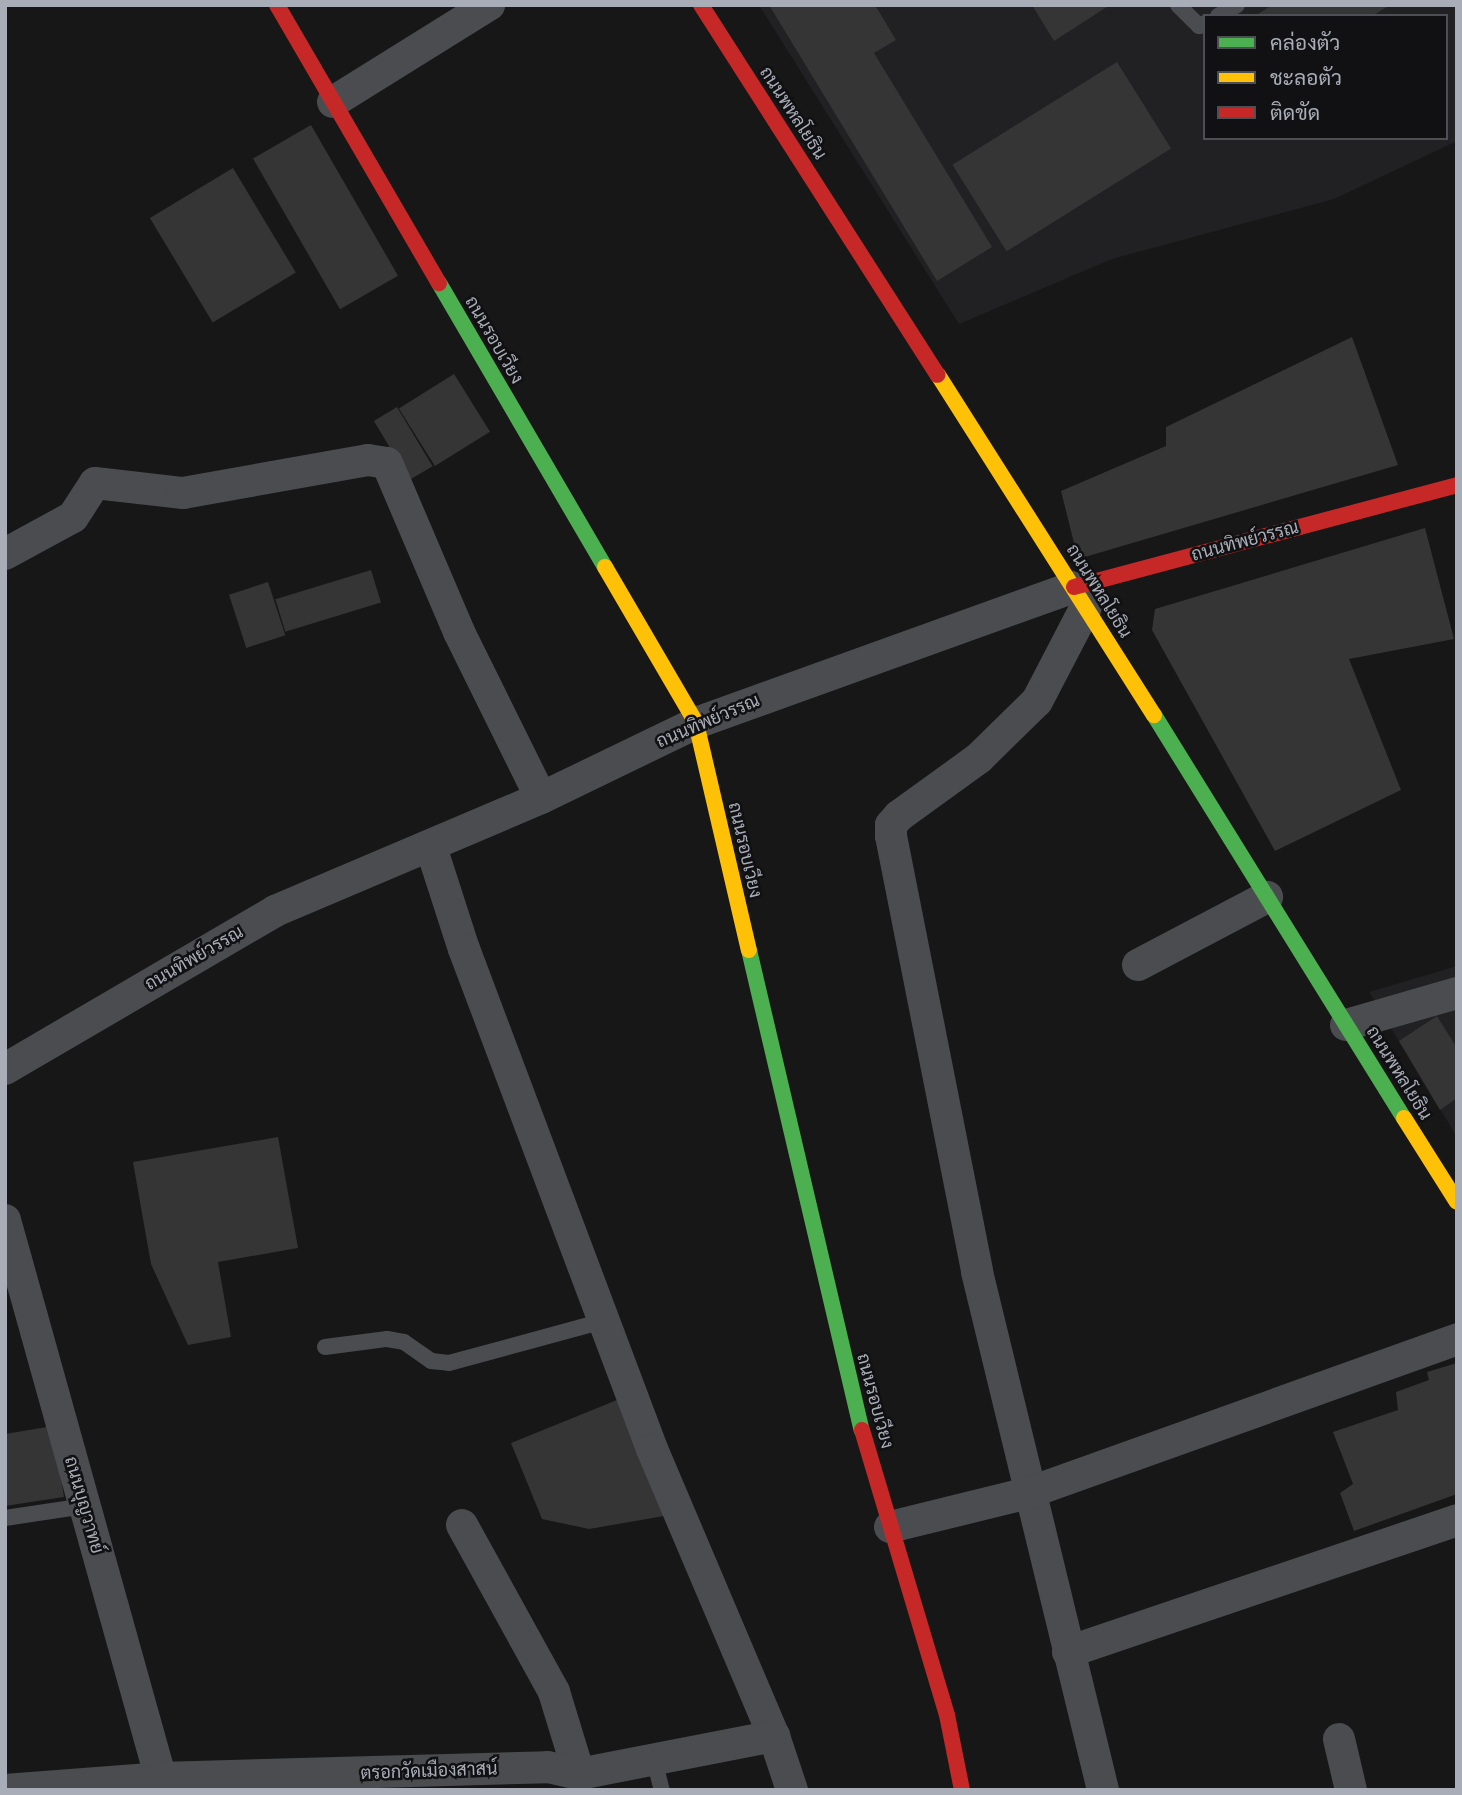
<!DOCTYPE html>
<html>
<head>
<meta charset="utf-8">
<style>
  body { margin:0 }
  #map { position:relative; width:1462px; height:1795px; overflow:hidden; background:#171717; font-family:"DM Sans",Sarabun,sans-serif }
  div>[style] { position:absolute }
  [style*='--x'] { left:calc(var(--x)*1px); top:calc(var(--y)*1px); width:calc(var(--w)*1px); rotate:calc(var(--a)*1deg) }
  .built>* { inset:0; background:#212123 }
  .building>* { inset:0; background:#353536; transform-origin:0 0 }
  .lane>* { height:16px; margin:-8px; padding:0 8px; transform-origin:8px; border-radius:8px; background:#4b4c50 }
  .street>* { height:32px; margin:-16px; padding:0 16px; transform-origin:16px; border-radius:16px; background:#4b4c50 }
  .fast>* { height:16px; margin:-8px; padding:0 8px; transform-origin:8px; border-radius:8px; background:#4caf50 }
  .slow>* { height:16px; margin:-8px; padding:0 8px; transform-origin:8px; border-radius:8px; background:#ffc107 }
  .jam>* { height:16px; margin:-8px; padding:0 8px; transform-origin:8px; border-radius:8px; background:#c62828 }
  span { translate:-50% -50%; white-space:nowrap; text-align:center; line-height:1.15; -webkit-text-stroke:5px #111113; paint-order:stroke }
  .street-label { font-size:18px; color:#a8adb8 }
  .frame { position:absolute; inset:0; border:7px solid #a8adb8; pointer-events:none }
  .legend { position:absolute; left:1203px; top:14px; width:245px; height:126px; box-sizing:border-box; background:#111113; border:2px solid #4d4f55; margin:0; padding:9px 12px; list-style:none; font-size:21px; color:#a8adb8 }
  .legend li { display:flex; align-items:center; gap:14px; height:35px }
  .legend b { width:35px; border:2px solid #4d4f55 }
</style>
</head>
<body>
<div id="map">
  <div class="built">
    <div style="clip-path:polygon(evenodd,759px 5px,1457px 5px,1457px 141px,1334px 199px,1112px 259px,959px 324px,759px 5px,1205px 16px,1446px 16px,1446px 138px,1205px 138px,1205px 16px)"></div>
    <div style="clip-path:polygon(1457px 966px,1457px 1137px,1369px 992px)"></div>
  </div>
  <div class="building">
    <div style="clip-path:polygon(769px 5px,875px 5px,896px 40px,874px 53px,992px 247px,937px 281px)"></div>
    <div style="clip-path:polygon(1032px 5px,1110px 5px,1054px 41px)"></div>
    <div style="clip-path:polygon(1272px 5px,1390px 5px,1372px 16px,1255px 16px)"></div>
    <div style="left:1117px;top:62px;width:102px;height:194px;rotate:58deg"></div>
    <div style="left:311px;top:125px;width:174px;height:67px;rotate:60deg"></div>
    <div style="left:233px;top:168px;width:122px;height:97px;rotate:59deg"></div>
    <div style="clip-path:polygon(1352px 337px,1398px 465px,1078px 559px,1061px 491px,1166px 446px,1166px 427px)"></div>
    <div style="left:454px;top:374px;width:68px;height:65px;rotate:58deg"></div>
    <div style="left:397px;top:407px;width:69px;height:27px;rotate:59deg"></div>
    <div style="clip-path:polygon(1425px 528px,1454px 639px,1349px 659px,1401px 790px,1275px 851px,1152px 630px,1155px 609px)"></div>
    <div style="left:371px;top:570px;width:34px;height:100px;rotate:73deg"></div>
    <div style="left:268px;top:582px;width:56px;height:41px;rotate:72deg"></div>
    <div style="clip-path:polygon(1437px 1016px,1457px 1048px,1457px 1098px,1440px 1110px,1399px 1041px)"></div>
    <div style="clip-path:polygon(278px 1137px,298px 1248px,218px 1262px,231px 1337px,188px 1345px,151px 1264px,133px 1162px)"></div>
    <div style="clip-path:polygon(1457px 1363px,1457px 1494px,1354px 1531px,1340px 1493px,1353px 1484px,1333px 1432px,1398px 1410px,1396px 1392px,1429px 1380px,1427px 1372px)"></div>
    <div style="clip-path:polygon(617px 1400px,664px 1516px,589px 1529px,542px 1519px,511px 1443px)"></div>
    <div style="clip-path:polygon(53px 1426px,64px 1497px,5px 1506px,5px 1434px)"></div>
  </div>
  <div class="lane">
    <div style="--x:1178;--y:5;--w:30;--a:45"></div>
    <div style="--x:1199;--y:26;--w:7;--a:-27"></div>
    <div style="--x:1218;--y:16;--w:22;--a:-30"></div>
    <div style="--x:325;--y:1347;--w:63;--a:-7.4"></div>
    <div style="--x:387;--y:1339;--w:17;--a:10"></div>
    <div style="--x:404;--y:1342;--w:33;--a:35"></div>
    <div style="--x:431;--y:1361;--w:18;--a:6"></div>
    <div style="--x:449;--y:1363;--w:161;--a:-15.2"></div>
    <div style="--x:5;--y:1518;--w:80;--a:-8.6"></div>
    <div style="--x:654;--y:1759;--w:32;--a:76"></div>
  </div>
  <div class="street">
    <div style="--x:333;--y:102;--w:184;--a:-31.9"></div>
    <div style="--x:5;--y:554;--w:77;--a:-28.6"></div>
    <div style="--x:73;--y:517;--w:40;--a:-57.1"></div>
    <div style="--x:95;--y:483;--w:89;--a:6.5"></div>
    <div style="--x:183;--y:493;--w:188;--a:-10.1"></div>
    <div style="--x:368;--y:460;--w:19;--a:9"></div>
    <div style="--x:387;--y:463;--w:184;--a:66.9"></div>
    <div style="--x:459;--y:632;--w:185;--a:63.7"></div>
    <div style="--x:1086;--y:607;--w:106;--a:117.5"></div>
    <div style="--x:1037;--y:701;--w:81;--a:135.5"></div>
    <div style="--x:979;--y:758;--w:99;--a:144.1"></div>
    <div style="--x:899;--y:816;--w:12;--a:132"></div>
    <div style="--x:891;--y:825;--w:11;--a:90"></div>
    <div style="--x:891;--y:836;--w:444;--a:78.8"></div>
    <div style="--x:977;--y:1272;--w:533;--a:76.33"></div>
    <div style="--x:431;--y:847;--w:107;--a:72.1"></div>
    <div style="--x:464;--y:949;--w:534;--a:69.39"></div>
    <div style="--x:652;--y:1449;--w:312;--a:67"></div>
    <div style="--x:774;--y:1736;--w:57;--a:71.6"></div>
    <div style="--x:1138;--y:965;--w:146;--a:-27.8"></div>
    <div style="--x:1346;--y:1025;--w:116;--a:-16.1"></div>
    <div style="--x:5;--y:1069;--w:313;--a:-30.3"></div>
    <div style="--x:275;--y:911;--w:289;--a:-23"></div>
    <div style="--x:541;--y:798;--w:172;--a:-25.8"></div>
    <div style="--x:696;--y:723;--w:402;--a:-19.8"></div>
    <div style="--x:5;--y:1220;--w:592;--a:74.41"></div>
    <div style="--x:462;--y:1525;--w:191;--a:61.1"></div>
    <div style="--x:554;--y:1692;--w:86;--a:73"></div>
    <div style="--x:890;--y:1527;--w:142;--a:-13.8"></div>
    <div style="--x:1028;--y:1493;--w:456;--a:-19.7"></div>
    <div style="--x:1068;--y:1652;--w:411;--a:-18.7"></div>
    <div style="--x:1339;--y:1739;--w:52;--a:76.8"></div>
    <div style="--x:5;--y:1790;--w:155;--a:-4.4"></div>
    <div style="--x:160;--y:1778;--w:388;--a:-1.6"></div>
    <div style="--x:548;--y:1767;--w:32;--a:13"></div>
    <div style="--x:579;--y:1774;--w:199;--a:-11"></div>
  </div>
  <div class="fast">
    <div style="--x:439;--y:283;--w:329;--a:59.7"></div>
    <div style="--x:1154;--y:715;--w:474;--a:58.2"></div>
    <div style="--x:749;--y:950;--w:493;--a:76.8"></div>
  </div>
  <div class="slow">
    <div style="--x:938;--y:375;--w:403;--a:57.6"></div>
    <div style="--x:605;--y:567;--w:181;--a:59.7"></div>
    <div style="--x:696;--y:723;--w:233;--a:76.9"></div>
    <div style="--x:1404;--y:1118;--w:99;--a:57.8"></div>
  </div>
  <div class="jam">
    <div style="--x:277;--y:5;--w:322;--a:59.8"></div>
    <div style="--x:701;--y:5;--w:439;--a:57.4"></div>
    <div style="--x:1074;--y:587;--w:396;--a:-14.9"></div>
    <div style="--x:862;--y:1430;--w:297;--a:73.4"></div>
    <div style="--x:947;--y:1715;--w:76;--a:78.7"></div>
  </div>
  <div class="street-label">
    <span style="left:793px;top:113px;rotate:57deg">ถนนพหลโยธิน</span>
    <span style="left:494px;top:340px;rotate:60deg">ถนนรอบเวียง</span>
    <span style="left:1245px;top:541px;rotate:-15deg">ถนนทิพย์วรรณ</span>
    <span style="left:1099px;top:591px;rotate:58deg">ถนนพหลโยธิน</span>
    <span style="left:708px;top:721px;rotate:-23deg">ถนนทิพย์วรรณ</span>
    <span style="left:745px;top:850px;rotate:77deg">ถนนรอบเวียง</span>
    <span style="left:194px;top:958px;rotate:-30deg">ถนนทิพย์วรรณ</span>
    <span style="left:1399px;top:1073px;rotate:58deg">ถนนพหลโยธิน</span>
    <span style="left:875px;top:1401px;rotate:75deg">ถนนรอบเวียง</span>
    <span style="left:84px;top:1505px;rotate:74deg">ถนนบุญวาทย์</span>
    <span style="left:429px;top:1771px;rotate:-2deg">ตรอกวัดเมืองสาสน์</span>
  </div>
  <div class="frame"></div>
  <ul class="legend">
  <li><b style="height:9px;background:#4caf50"></b>คล่องตัว</li>
  <li><b style="height:9px;background:#ffc107"></b>ชะลอตัว</li>
  <li><b style="height:9px;background:#c62828"></b>ติดขัด</li>
  </ul>
</div>
</body>
</html>
